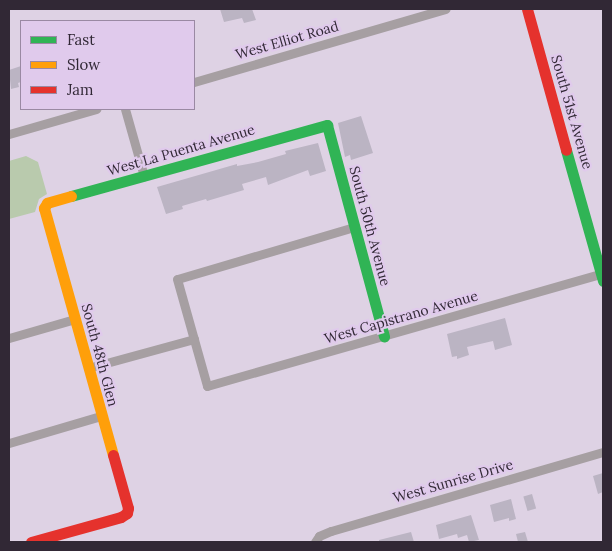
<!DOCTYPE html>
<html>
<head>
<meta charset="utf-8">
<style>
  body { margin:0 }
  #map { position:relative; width:612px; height:551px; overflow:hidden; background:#ded2e4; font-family:Lora,serif }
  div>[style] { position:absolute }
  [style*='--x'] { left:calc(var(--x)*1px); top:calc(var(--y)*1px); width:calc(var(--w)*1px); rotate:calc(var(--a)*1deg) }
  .green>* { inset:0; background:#b9caad }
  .building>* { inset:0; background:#bbb4c3; transform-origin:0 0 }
  .street>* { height:9px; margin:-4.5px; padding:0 4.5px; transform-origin:4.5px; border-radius:4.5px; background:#a69fa2 }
  .fast>* { height:11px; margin:-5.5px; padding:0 5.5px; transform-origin:5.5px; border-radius:5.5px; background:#30b455 }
  .slow>* { height:11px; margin:-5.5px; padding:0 5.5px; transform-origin:5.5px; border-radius:5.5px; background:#ff9f0a }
  .jam>* { height:11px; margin:-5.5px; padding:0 5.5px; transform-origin:5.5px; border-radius:5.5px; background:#e5322d }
  span { translate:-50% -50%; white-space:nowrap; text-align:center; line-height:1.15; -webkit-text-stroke:4.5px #e0caec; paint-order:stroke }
  .street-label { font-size:14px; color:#312835 }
  .frame { position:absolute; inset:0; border:10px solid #312835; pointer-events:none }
  .legend { position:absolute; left:20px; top:20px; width:175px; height:90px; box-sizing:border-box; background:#e0caec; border:1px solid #9a89a3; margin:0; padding:6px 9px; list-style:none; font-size:15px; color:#312835 }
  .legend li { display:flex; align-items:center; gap:10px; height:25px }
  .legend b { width:25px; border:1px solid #9a89a3 }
</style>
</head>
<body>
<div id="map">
  <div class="green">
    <div style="clip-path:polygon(26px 156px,38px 162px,47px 194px,39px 199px,35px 212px,9px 219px,9px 161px)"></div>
  </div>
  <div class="building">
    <div style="clip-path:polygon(220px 9px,252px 9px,256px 20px,244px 23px,242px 18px,224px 22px)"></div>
    <div style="clip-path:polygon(21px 66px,21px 82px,18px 83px,19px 87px,11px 89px,9px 70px)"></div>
    <div style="clip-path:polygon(361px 116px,373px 153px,351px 160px,350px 155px,345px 157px,338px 123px)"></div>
    <div style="clip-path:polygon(318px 143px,326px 171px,310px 176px,308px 170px,268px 185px,266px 177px,242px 184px,244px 190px,207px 201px,206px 199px,182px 206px,183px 209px,166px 214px,157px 187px,237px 164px,237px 166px,258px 162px,286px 154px,285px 151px)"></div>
    <div style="clip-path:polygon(505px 318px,512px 345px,495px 350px,493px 341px,467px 347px,469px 355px,457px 359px,457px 356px,452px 357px,447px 334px)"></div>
    <div style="clip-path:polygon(603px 473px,603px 492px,598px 494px,593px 476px)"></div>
    <div style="left:532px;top:494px;width:15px;height:9px;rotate:74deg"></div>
    <div style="clip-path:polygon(511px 499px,516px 519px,509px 521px,509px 518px,494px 522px,490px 505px)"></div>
    <div style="clip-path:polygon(471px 515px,479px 540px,469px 542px,467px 535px,458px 538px,457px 534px,439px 539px,436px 525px)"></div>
    <div style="clip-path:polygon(411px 532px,414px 542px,379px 542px,379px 540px)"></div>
    <div style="clip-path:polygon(525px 532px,528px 542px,518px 542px,516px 534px)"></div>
  </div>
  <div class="street">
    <div style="--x:194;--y:82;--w:262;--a:-16.2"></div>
    <div style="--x:125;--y:109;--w:70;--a:74.2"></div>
    <div style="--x:9;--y:134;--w:91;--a:-16"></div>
    <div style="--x:354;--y:227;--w:184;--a:163.6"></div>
    <div style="--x:177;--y:279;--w:111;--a:74.3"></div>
    <div style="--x:207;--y:386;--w:410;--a:-15.9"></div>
    <div style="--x:9;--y:338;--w:69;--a:-16.1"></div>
    <div style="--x:88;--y:368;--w:110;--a:-15.3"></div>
    <div style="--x:9;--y:443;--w:96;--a:-16.4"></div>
    <div style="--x:315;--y:542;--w:7;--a:-56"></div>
    <div style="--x:319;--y:536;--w:13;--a:-23"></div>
    <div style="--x:331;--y:531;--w:283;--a:-16.2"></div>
  </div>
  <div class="fast">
    <div style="--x:566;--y:150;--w:136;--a:74.2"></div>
    <div style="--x:71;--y:196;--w:266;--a:-15.5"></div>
    <div style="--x:327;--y:125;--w:219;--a:74.9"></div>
  </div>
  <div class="slow">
    <div style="--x:71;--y:196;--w:25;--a:164"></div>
    <div style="--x:47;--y:203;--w:6;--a:121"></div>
    <div style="--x:44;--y:208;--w:256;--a:74.4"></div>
  </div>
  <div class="jam">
    <div style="--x:527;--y:9;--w:146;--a:74.5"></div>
    <div style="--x:31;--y:542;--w:93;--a:-15.5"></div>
    <div style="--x:121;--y:517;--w:7;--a:-34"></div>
    <div style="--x:127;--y:513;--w:5;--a:-79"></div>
    <div style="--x:128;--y:508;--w:55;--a:-105.8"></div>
  </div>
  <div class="street-label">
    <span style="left:287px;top:40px;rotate:-16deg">West Elliot Road</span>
    <span style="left:572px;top:112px;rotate:74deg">South 51st Avenue</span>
    <span style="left:181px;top:150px;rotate:-16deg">West La Puenta Avenue</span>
    <span style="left:370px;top:226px;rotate:75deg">South 50th Avenue</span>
    <span style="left:401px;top:317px;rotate:-16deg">West Capistrano Avenue</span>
    <span style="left:100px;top:355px;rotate:75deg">South 48th Glen</span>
    <span style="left:453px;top:481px;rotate:-16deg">West Sunrise Drive</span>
  </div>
  <div class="frame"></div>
  <ul class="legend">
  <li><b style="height:6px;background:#30b455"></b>Fast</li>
  <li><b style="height:6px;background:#ff9f0a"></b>Slow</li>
  <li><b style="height:6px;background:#e5322d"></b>Jam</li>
  </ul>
</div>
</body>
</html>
